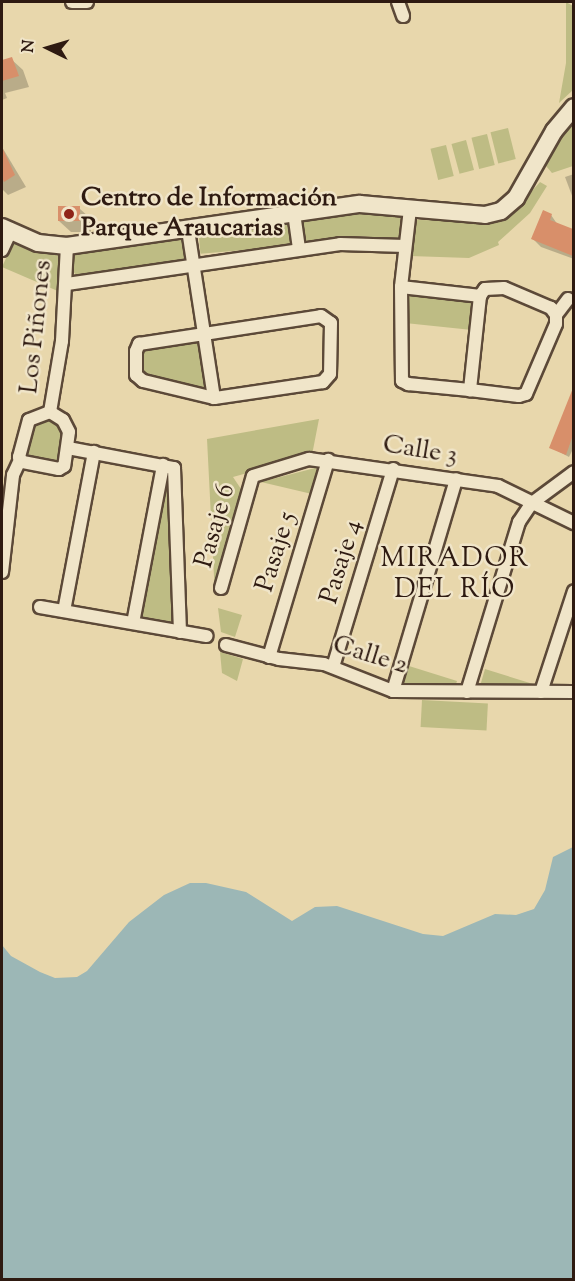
<!DOCTYPE html>
<html>
<head>
<meta charset="utf-8">
<style>
  body { margin:0 }
  #map { position:relative; width:575px; height:1281px; overflow:hidden; background:#e8d7ac; font-family:"Sorts Mill Goudy",serif }
  div>[style] { position:absolute }
  [style*='--x'] { left:calc(var(--x)*1px); top:calc(var(--y)*1px); width:calc(var(--w)*1px); rotate:calc(var(--a)*1deg) }
  .green>* { inset:0; background:#bebc84; transform-origin:0 0 }
  .water>* { inset:0; background:#9cb7b6 }
  .shadow>* { inset:0; background:#0003 }
  .building>* { inset:0; background:#d88f6a; transform-origin:0 0 }
  .roads { filter:drop-shadow(2px 0 #5c4938) drop-shadow(-2px 0 #5c4938) drop-shadow(0 2px #5c4938) drop-shadow(0 -2px #5c4938) }
  .street>* { height:12px; margin:-6px; padding:0 6px; transform-origin:6px; border-radius:6px; background:#f0e5c9 }
  .secondary>* { height:16px; margin:-8px; padding:0 8px; transform-origin:8px; border-radius:8px; background:#f0e5c9 }
  .dots>* { width:16px; height:16px; translate:-50% -50%; box-sizing:border-box; border:3px solid #f0e5c9; border-radius:50% }
  span { translate:-50% -50%; white-space:nowrap; text-align:center; line-height:1.15; -webkit-text-stroke:5px #f0e5c9; paint-order:stroke }
  .poi-label { font-size:26px; color:#2e1a11; font-weight:700 }
  .left { translate:0 -50%; text-align:left }
  .street-label { font-size:26px; color:#2e1a11 }
  .neighbourhood-label { font-size:27px; color:#2e1a11; letter-spacing:1.5px }
  .frame { position:absolute; inset:0; border:3px solid #2e1a11; pointer-events:none }
  .north { position:absolute; left:18px; top:18px; width:60px; height:60px; -webkit-text-stroke:4px #f0e5c9; paint-order:stroke; rotate:275deg; font-size:16px; font-weight:700; line-height:24px; text-align:center; color:#2e1a11 }
  .north::after { content:''; display:block; margin:auto; width:21px; height:27px; background:#2e1a11; clip-path:polygon(50% 0,100% 100%,50% 72%,0 100%) }
</style>
</head>
<body>
<div id="map">
  <div class="green">
    <div style="clip-path:polygon(566px 2px,573px 6px,573px 90px,559px 103px,566px 63px)"></div>
    <div style="clip-path:polygon(573px 116px,573px 166px,552px 173px,546px 166px,547px 161px,559px 134px)"></div>
    <div style="left:508px;top:128px;width:32px;height:18px;rotate:76deg"></div>
    <div style="left:487px;top:134px;width:32px;height:16px;rotate:76deg"></div>
    <div style="left:466px;top:140px;width:31px;height:15px;rotate:75deg"></div>
    <div style="left:446px;top:145px;width:32px;height:16px;rotate:76deg"></div>
    <div style="clip-path:polygon(540px 182px,547px 186px,530px 213px,498px 242px,499px 245px,469px 258px,410px 256px,417px 220px,490px 221px,514px 211px)"></div>
    <div style="clip-path:polygon(360px 212px,403px 216px,401px 240px,362px 236px,307px 242px,303px 240px,303px 220px)"></div>
    <div style="left:289px;top:222px;width:24px;height:91px;rotate:85deg"></div>
    <div style="clip-path:polygon(177px 236px,184px 237px,188px 262px,77px 276px,72px 270px,75px 252px,178px 239px)"></div>
    <div style="clip-path:polygon(13px 243px,60px 256px,60px 292px,2px 267px)"></div>
    <div style="clip-path:polygon(407px 293px,471px 299px,475px 302px,472px 330px,405px 323px)"></div>
    <div style="clip-path:polygon(200px 340px,209px 394px,143px 376px,142px 350px,146px 347px)"></div>
    <div style="clip-path:polygon(47px 417px,54px 420px,64px 433px,60px 457px,55px 462px,32px 458px,25px 451px,31px 425px)"></div>
    <div style="clip-path:polygon(319px 419px,312px 455px,233px 477px,245px 495px,215px 596px,207px 439px)"></div>
    <div style="clip-path:polygon(315px 468px,320px 471px,312px 494px,261px 482px)"></div>
    <div style="clip-path:polygon(169px 471px,175px 620px,171px 623px,140px 618px,165px 474px)"></div>
    <div style="clip-path:polygon(218px 608px,242px 615px,235px 637px,221px 632px)"></div>
    <div style="clip-path:polygon(220px 652px,243px 659px,237px 681px,222px 673px)"></div>
    <div style="clip-path:polygon(409px 666px,457px 681px,455px 687px,402px 684px)"></div>
    <div style="clip-path:polygon(485px 669px,533px 684px,480px 686px)"></div>
    <div style="left:422px;top:700px;width:66px;height:27px;rotate:3deg"></div>
  </div>
  <div class="water">
    <div style="clip-path:polygon(573px 847px,573px 1279px,2px 1279px,2px 945px,11px 956px,40px 972px,55px 978px,77px 977px,87px 971px,129px 922px,164px 895px,190px 883px,206px 883px,246px 892px,292px 921px,315px 907px,337px 906px,423px 934px,443px 936px,495px 914px,516px 915px,534px 909px,545px 890px,553px 857px)"></div>
  </div>
  <div class="shadow">
    <div style="clip-path:polygon(11px 59px,23px 70px,29px 87px,5px 93px,7px 98px,2px 100px,2px 61px)"></div>
    <div style="clip-path:polygon(2px 147px,26px 187px,8px 195px,2px 189px)"></div>
    <div style="clip-path:polygon(574px 174px,574px 201px,565px 177px)"></div>
    <div style="clip-path:polygon(79px 208px,91px 219px,91px 232px,71px 232px,59px 221px)"></div>
    <div style="clip-path:polygon(551px 215px,558px 225px,574px 230px,574px 259px,541px 247px,533px 239px)"></div>
    <div style="clip-path:polygon(574px 391px,574px 447px,569px 457px,550px 447px)"></div>
  </div>
  <div class="building">
    <div style="clip-path:polygon(12px 57px,19px 76px,2px 81px,2px 60px)"></div>
    <div style="clip-path:polygon(2px 147px,15px 175px,4px 182px,2px 177px)"></div>
    <div style="left:58px;top:206px;width:22px;height:15px"></div>
    <div style="clip-path:polygon(543px 210px,552px 214px,550px 220px,573px 229px,573px 256px,531px 239px)"></div>
    <div style="clip-path:polygon(573px 388px,573px 435px,566px 455px,549px 448px)"></div>
  </div>
  <div class="roads">
    <div class="street">
      <div style="--x:72;--y:2;--w:15;--a:0"></div>
      <div style="--x:398;--y:2;--w:15;--a:70"></div>
      <div style="--x:410;--y:209;--w:79;--a:96.6"></div>
      <div style="--x:401;--y:287;--w:94;--a:89.4"></div>
      <div style="--x:402;--y:381;--w:7;--a:27"></div>
      <div style="--x:408;--y:384;--w:62;--a:5.5"></div>
      <div style="--x:470;--y:390;--w:49;--a:7"></div>
      <div style="--x:519;--y:396;--w:7;--a:-16"></div>
      <div style="--x:526;--y:394;--w:76;--a:-66.8"></div>
      <div style="--x:556;--y:324;--w:9;--a:-90"></div>
      <div style="--x:556;--y:315;--w:9;--a:-126"></div>
      <div style="--x:551;--y:308;--w:51;--a:-156.9"></div>
      <div style="--x:504;--y:288;--w:19;--a:177"></div>
      <div style="--x:485;--y:289;--w:9;--a:126"></div>
      <div style="--x:480;--y:296;--w:95;--a:96.1"></div>
      <div style="--x:294;--y:213;--w:36;--a:82"></div>
      <div style="--x:188;--y:230;--w:170;--a:81.2"></div>
      <div style="--x:2;--y:250;--w:19;--a:-65"></div>
      <div style="--x:67;--y:284;--w:276;--a:-8.3"></div>
      <div style="--x:340;--y:244;--w:65;--a:1.8"></div>
      <div style="--x:401;--y:287;--w:80;--a:6.5"></div>
      <div style="--x:556;--y:315;--w:20;--a:-53"></div>
      <div style="--x:321;--y:316;--w:12;--a:35"></div>
      <div style="--x:331;--y:323;--w:51;--a:91.1"></div>
      <div style="--x:330;--y:374;--w:11;--a:131"></div>
      <div style="--x:323;--y:382;--w:110;--a:171.6"></div>
      <div style="--x:214;--y:398;--w:73;--a:-166.5"></div>
      <div style="--x:143;--y:381;--w:9;--a:-139"></div>
      <div style="--x:136;--y:375;--w:24;--a:-90"></div>
      <div style="--x:136;--y:351;--w:8;--a:-67"></div>
      <div style="--x:139;--y:344;--w:184;--a:-8.7"></div>
      <div style="--x:50;--y:412;--w:15;--a:32"></div>
      <div style="--x:63;--y:420;--w:13;--a:63"></div>
      <div style="--x:69;--y:432;--w:34;--a:98"></div>
      <div style="--x:64;--y:466;--w:6;--a:149"></div>
      <div style="--x:59;--y:469;--w:38;--a:-169"></div>
      <div style="--x:22;--y:462;--w:6;--a:-121"></div>
      <div style="--x:19;--y:457;--w:38;--a:-75"></div>
      <div style="--x:29;--y:420;--w:22;--a:-21"></div>
      <div style="--x:50;--y:412;--w:72;--a:-80.4"></div>
      <div style="--x:62;--y:341;--w:95;--a:-87"></div>
      <div style="--x:68;--y:448;--w:108;--a:10.7"></div>
      <div style="--x:174;--y:468;--w:164;--a:87.9"></div>
      <div style="--x:2;--y:572;--w:98;--a:-83.5"></div>
      <div style="--x:13;--y:475;--w:17;--a:-65"></div>
      <div style="--x:221;--y:588;--w:116;--a:-74.1"></div>
      <div style="--x:253;--y:476;--w:59;--a:-16.9"></div>
      <div style="--x:309;--y:459;--w:191;--a:8.1"></div>
      <div style="--x:498;--y:486;--w:85;--a:26"></div>
      <div style="--x:40;--y:607;--w:169;--a:9.9"></div>
      <div style="--x:64;--y:611;--w:162;--a:-79.3"></div>
      <div style="--x:133;--y:623;--w:161;--a:-79.2"></div>
      <div style="--x:226;--y:645;--w:55;--a:14.8"></div>
      <div style="--x:279;--y:659;--w:45;--a:6.3"></div>
      <div style="--x:324;--y:664;--w:74;--a:21.4"></div>
      <div style="--x:393;--y:691;--w:181;--a:0.3"></div>
      <div style="--x:269;--y:657;--w:206;--a:-73.3"></div>
      <div style="--x:333;--y:667;--w:207;--a:-73.1"></div>
      <div style="--x:393;--y:691;--w:221;--a:-73.4"></div>
      <div style="--x:467;--y:692;--w:178;--a:-73"></div>
      <div style="--x:519;--y:522;--w:23;--a:-56"></div>
      <div style="--x:532;--y:503;--w:52;--a:-36.4"></div>
      <div style="--x:541;--y:692;--w:106;--a:-71.9"></div>
    </div>
    <div class="secondary">
      <div style="--x:2;--y:227;--w:39;--a:24"></div>
      <div style="--x:38;--y:243;--w:29;--a:6"></div>
      <div style="--x:67;--y:246;--w:296;--a:-8.2"></div>
      <div style="--x:360;--y:204;--w:125;--a:5"></div>
      <div style="--x:485;--y:215;--w:16;--a:-14"></div>
      <div style="--x:501;--y:211;--w:20;--a:-41"></div>
      <div style="--x:516;--y:198;--w:77;--a:-60.4"></div>
      <div style="--x:554;--y:131;--w:31;--a:-50"></div>
    </div>
  </div>
  <div class="dots">
    <div style="left:69px;top:214px;background:#8f2418"></div>
  </div>
  <div class="poi-label">
    <span class="left" style="left:81px;top:214px">Centro de Información<br>Parque Araucarias</span>
  </div>
  <div class="street-label">
    <span style="left:37px;top:327px;rotate:-84deg">Los Piñones</span>
    <span style="left:420px;top:451px;rotate:9deg">Calle 3</span>
    <span style="left:216px;top:526px;rotate:-74deg">Pasaje 6</span>
    <span style="left:277px;top:552px;rotate:-73deg">Pasaje 5</span>
    <span style="left:342px;top:562px;rotate:-73deg">Pasaje 4</span>
    <span style="left:370px;top:656px;rotate:17deg">Calle 2</span>
  </div>
  <div class="neighbourhood-label">
    <span style="left:455px;top:575px">MIRADOR<br>DEL RÍO</span>
  </div>
  <div class="frame"></div>
  <div class="north">N</div>
</div>
</body>
</html>
